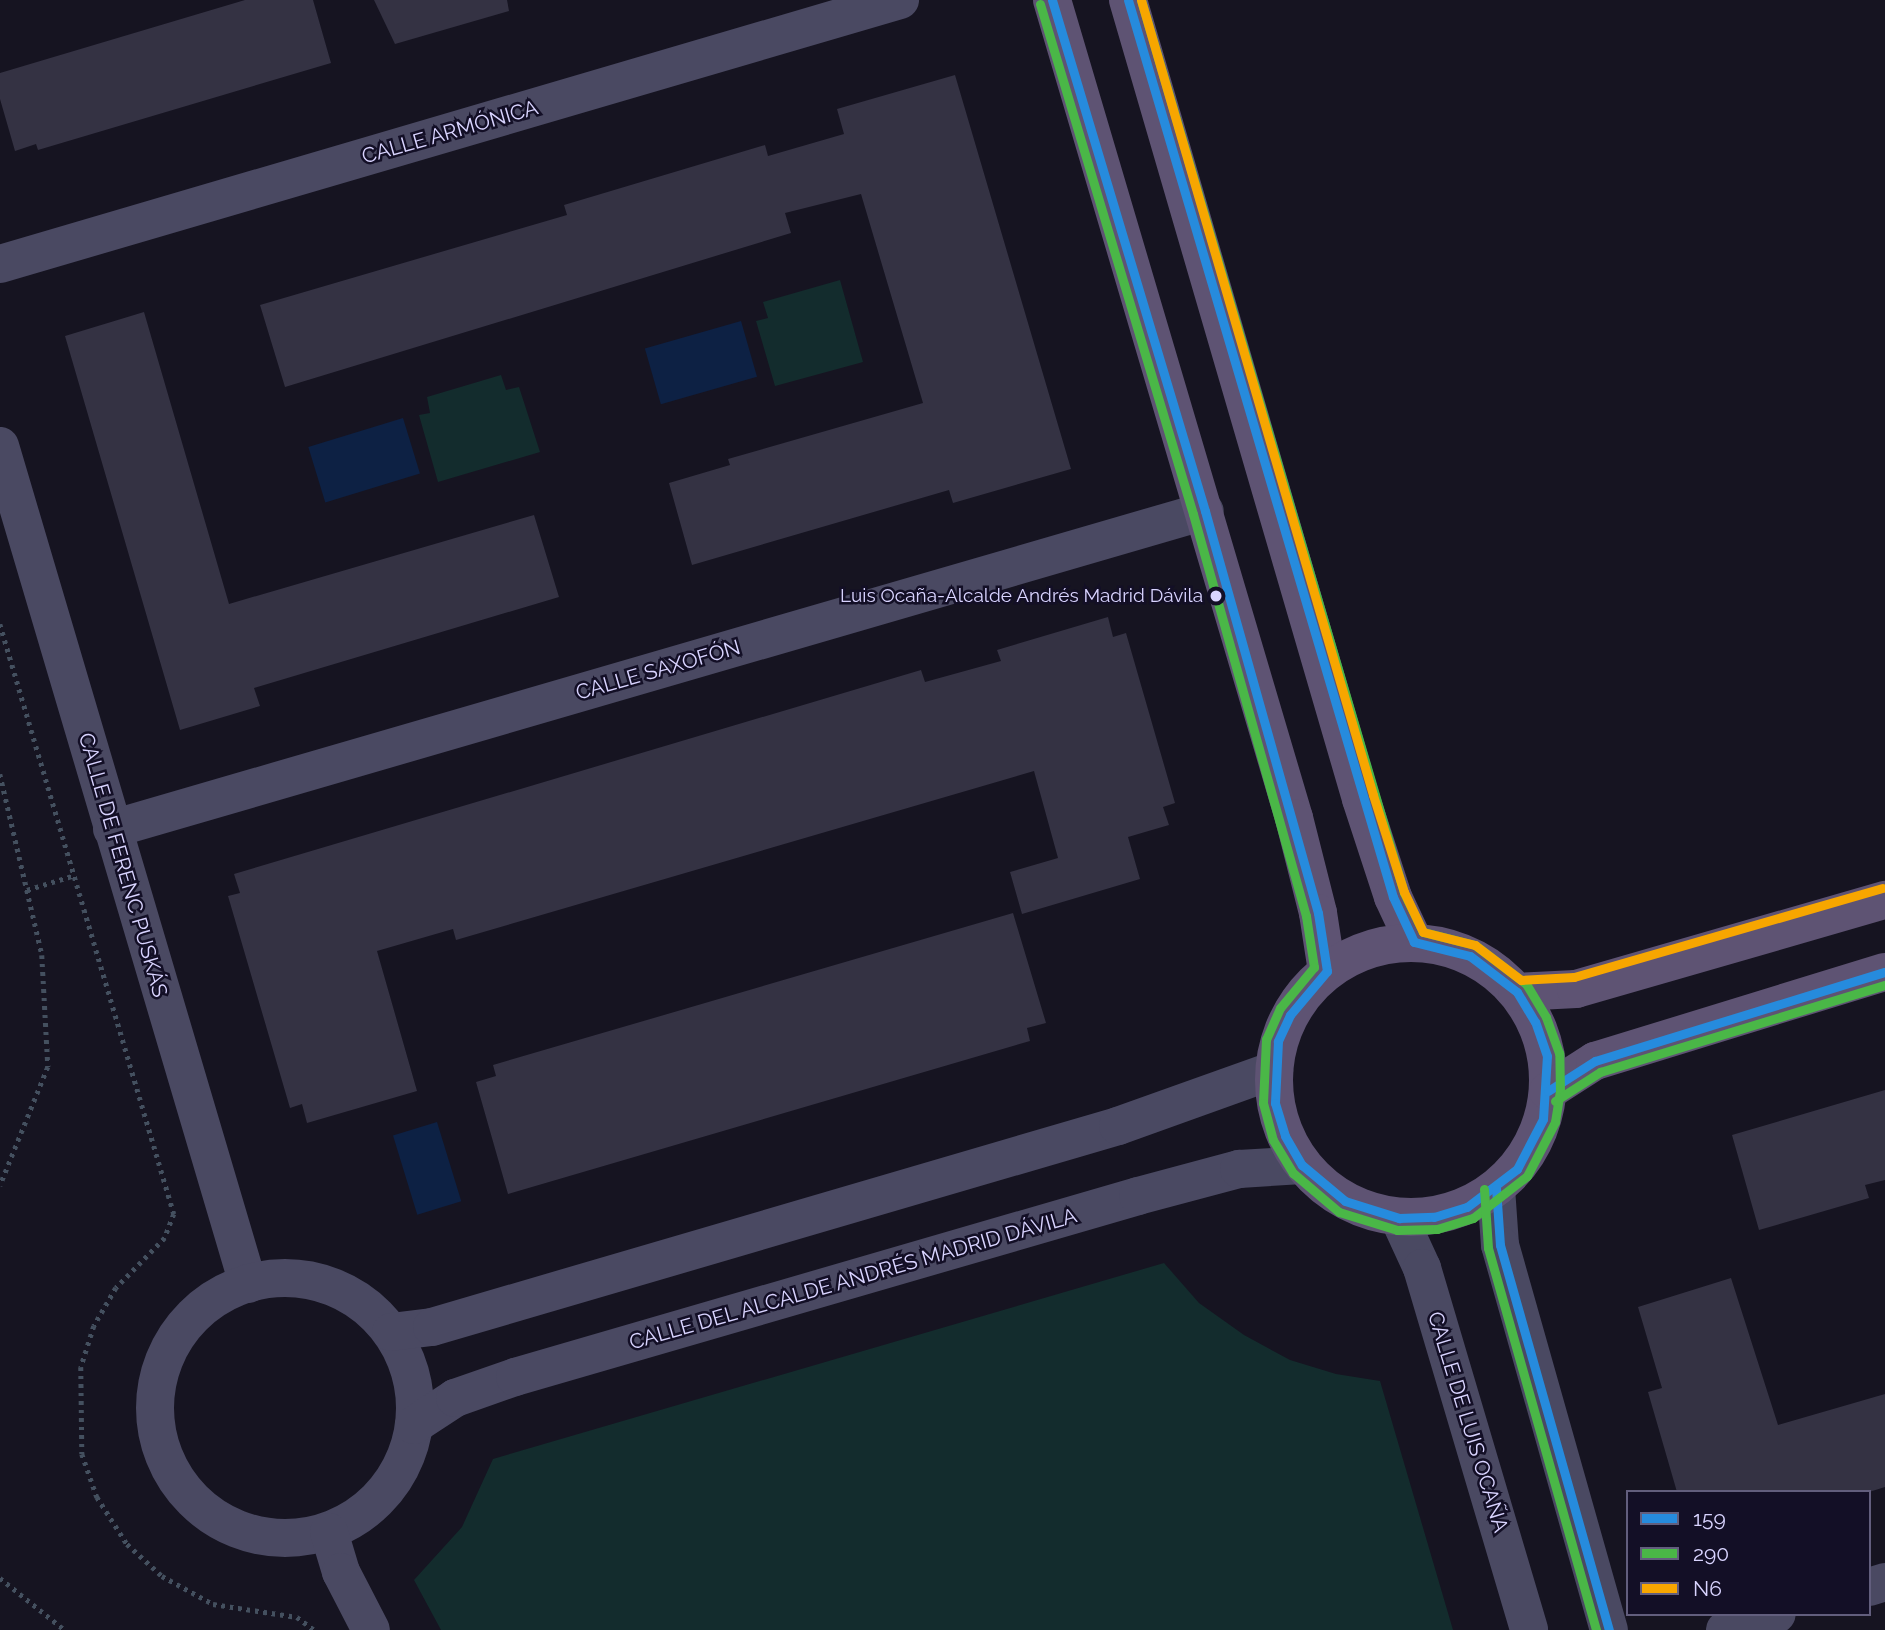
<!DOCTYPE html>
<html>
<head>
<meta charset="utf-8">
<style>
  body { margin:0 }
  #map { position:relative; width:1885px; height:1630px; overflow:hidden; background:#161421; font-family:Raleway,sans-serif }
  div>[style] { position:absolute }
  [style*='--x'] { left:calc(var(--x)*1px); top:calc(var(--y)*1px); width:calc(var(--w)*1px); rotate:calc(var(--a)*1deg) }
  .green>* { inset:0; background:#132c2d }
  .water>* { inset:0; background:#0d2144; transform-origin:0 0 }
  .building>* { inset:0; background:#343243 }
  .path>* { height:4.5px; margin-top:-2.25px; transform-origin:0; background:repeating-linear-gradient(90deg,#44505f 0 3.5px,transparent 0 8.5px) }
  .minor>* { height:38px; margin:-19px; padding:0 19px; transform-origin:19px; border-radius:19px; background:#4a4962 }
  .minor>.ring { margin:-19px; padding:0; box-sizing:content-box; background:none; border:38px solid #4a4962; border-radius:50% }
  .major>* { height:38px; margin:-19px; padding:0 19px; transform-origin:19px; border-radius:19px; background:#5e5373 }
  .major>.ring { margin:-19px; padding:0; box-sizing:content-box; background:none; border:38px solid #5e5373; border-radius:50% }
  .bus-1>* { height:9px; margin:-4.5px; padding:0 4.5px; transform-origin:4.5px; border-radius:4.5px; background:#268bdd }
  .bus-2>* { height:9px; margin:-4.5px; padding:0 4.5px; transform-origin:4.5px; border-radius:4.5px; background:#4ab747 }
  .bus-3>* { height:9px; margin:-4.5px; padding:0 4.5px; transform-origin:4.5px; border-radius:4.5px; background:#f7a600 }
  .dots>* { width:19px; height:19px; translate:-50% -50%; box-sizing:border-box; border:4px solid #130f26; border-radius:50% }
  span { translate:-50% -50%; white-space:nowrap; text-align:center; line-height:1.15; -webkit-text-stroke:5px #130f26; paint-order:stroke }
  .bus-label { font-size:19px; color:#d9d4ff }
  .right { translate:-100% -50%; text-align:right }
  .street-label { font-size:21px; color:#d9d4ff }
  .legend { position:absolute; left:1626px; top:1490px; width:245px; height:126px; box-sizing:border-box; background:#130f26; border:2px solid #625e7d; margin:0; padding:9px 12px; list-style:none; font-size:21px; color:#d9d4ff }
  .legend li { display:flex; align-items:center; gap:14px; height:35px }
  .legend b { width:35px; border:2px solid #625e7d }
</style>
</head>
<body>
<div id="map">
  <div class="green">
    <div style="clip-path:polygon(840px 280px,863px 362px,775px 386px,756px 321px,768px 318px,763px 302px)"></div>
    <div style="clip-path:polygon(501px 375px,506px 390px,519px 387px,540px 452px,438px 482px,419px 415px,430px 413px,427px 397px)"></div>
    <div style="clip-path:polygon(1164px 1263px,1199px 1303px,1244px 1335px,1290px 1360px,1336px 1374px,1380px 1381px,1453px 1630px,441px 1630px,414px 1580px,462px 1527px,493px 1459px)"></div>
  </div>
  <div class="water">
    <div style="left:741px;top:321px;width:58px;height:100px;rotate:74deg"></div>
    <div style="left:403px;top:418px;width:58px;height:99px;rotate:73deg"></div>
    <div style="left:437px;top:1122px;width:83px;height:46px;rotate:73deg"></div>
  </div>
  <div class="building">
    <div style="clip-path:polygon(245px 0,313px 0,331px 63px,38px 150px,36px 144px,15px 151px,0 99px,0 73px)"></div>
    <div style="clip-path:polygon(374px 0,507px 0,509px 11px,395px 44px)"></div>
    <div style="clip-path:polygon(955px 75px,1071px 469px,953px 503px,949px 490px,692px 565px,669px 483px,730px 465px,728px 459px,923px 403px,861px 194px,785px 213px,791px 233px,285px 387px,260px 305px,567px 215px,564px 205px,765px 145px,768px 156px,844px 134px,837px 109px)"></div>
    <div style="clip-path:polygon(144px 312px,229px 604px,534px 515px,559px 597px,254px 688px,260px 706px,180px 730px,65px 336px)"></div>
    <div style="clip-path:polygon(1108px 617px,1113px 637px,1126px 633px,1175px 803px,1163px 807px,1169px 825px,1128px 837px,1140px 879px,1022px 914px,1010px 872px,1058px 858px,1034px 771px,456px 940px,453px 929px,377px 951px,417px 1091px,307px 1123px,302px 1104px,290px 1108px,228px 896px,240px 893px,234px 874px,921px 670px,925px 682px,1001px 661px,997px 650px)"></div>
    <div style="clip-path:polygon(1013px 913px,1046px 1023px,1027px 1028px,1030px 1041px,508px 1194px,476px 1082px,496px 1076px,493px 1065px)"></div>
    <div style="clip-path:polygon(1885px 1090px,1885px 1180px,1865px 1185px,1869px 1198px,1759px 1230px,1732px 1135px)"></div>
    <div style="clip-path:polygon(1731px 1278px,1778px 1425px,1885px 1394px,1885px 1487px,1869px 1492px,1677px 1492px,1648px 1392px,1662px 1388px,1638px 1307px)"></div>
  </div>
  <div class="path">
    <div style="--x:0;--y:624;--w:615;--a:73.57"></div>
    <div style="--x:174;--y:1214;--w:26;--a:111"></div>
    <div style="--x:165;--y:1238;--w:70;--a:134.4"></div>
    <div style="--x:116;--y:1288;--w:44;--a:120.1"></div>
    <div style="--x:94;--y:1326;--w:43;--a:107.6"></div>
    <div style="--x:81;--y:1367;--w:87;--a:89.3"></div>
    <div style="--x:82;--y:1454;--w:46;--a:70.8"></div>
    <div style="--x:97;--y:1497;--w:56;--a:57.4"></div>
    <div style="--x:127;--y:1544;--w:47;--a:42.4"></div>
    <div style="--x:162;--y:1576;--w:58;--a:28.8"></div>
    <div style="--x:213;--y:1604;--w:85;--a:8.8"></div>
    <div style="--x:297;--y:1617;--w:21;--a:37"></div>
    <div style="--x:0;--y:774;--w:186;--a:76.9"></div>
    <div style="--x:42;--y:955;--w:112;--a:86.9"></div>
    <div style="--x:48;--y:1067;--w:128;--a:112"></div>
    <div style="--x:27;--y:890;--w:50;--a:-17.4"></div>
    <div style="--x:0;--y:1578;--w:83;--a:38.7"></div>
  </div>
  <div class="minor">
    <div style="--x:0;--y:264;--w:938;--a:-16.35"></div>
    <div style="--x:0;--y:446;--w:874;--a:73.51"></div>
    <div style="--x:112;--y:829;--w:1138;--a:-16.22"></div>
    <div style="--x:1496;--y:1188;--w:57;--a:86"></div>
    <div style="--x:1500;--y:1245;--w:400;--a:74.2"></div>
    <div style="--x:1399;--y:1218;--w:55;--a:65.3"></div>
    <div style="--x:1422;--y:1268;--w:377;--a:73.5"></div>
    <div class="ring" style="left:155px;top:1278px;width:222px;height:222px"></div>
    <div style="--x:391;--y:1332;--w:41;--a:-7"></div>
    <div style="--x:432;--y:1327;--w:715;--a:-16.33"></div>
    <div style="--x:1118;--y:1126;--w:166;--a:-19.7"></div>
    <div style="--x:414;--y:1425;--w:49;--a:-33.4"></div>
    <div style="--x:455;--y:1398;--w:64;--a:-19.3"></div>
    <div style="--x:515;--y:1377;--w:649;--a:-16.2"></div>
    <div style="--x:1138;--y:1196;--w:105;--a:-15"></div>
    <div style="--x:1239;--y:1169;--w:63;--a:-3.6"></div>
    <div style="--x:329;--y:1532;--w:42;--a:73.3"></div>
    <div style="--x:341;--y:1572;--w:65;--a:62.7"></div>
    <div style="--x:1869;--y:1587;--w:17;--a:-17"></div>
    <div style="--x:1725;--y:1630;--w:54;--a:-17.1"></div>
  </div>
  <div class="major">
    <div style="--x:1052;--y:0;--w:853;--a:73.52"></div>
    <div style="--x:1294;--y:818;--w:98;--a:75.8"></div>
    <div style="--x:1318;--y:913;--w:59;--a:81.2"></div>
    <div style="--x:1128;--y:0;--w:832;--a:73.74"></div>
    <div style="--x:1361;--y:799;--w:103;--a:71.9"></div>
    <div style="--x:1393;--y:897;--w:50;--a:65"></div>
    <div class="ring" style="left:1274px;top:943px;width:236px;height:236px"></div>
    <div style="--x:1517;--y:992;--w:59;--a:-2.9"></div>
    <div style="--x:1576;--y:989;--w:322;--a:-16.1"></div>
    <div style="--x:1548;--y:1091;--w:56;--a:-32.6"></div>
    <div style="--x:1595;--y:1061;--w:303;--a:-17.1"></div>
  </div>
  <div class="bus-1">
    <div style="--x:1052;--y:0;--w:533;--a:73.33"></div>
    <div style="--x:1205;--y:511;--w:418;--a:74.3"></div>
    <div style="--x:1318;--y:913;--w:59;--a:81.2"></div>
    <div style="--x:1327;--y:971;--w:57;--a:130.1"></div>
    <div style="--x:1290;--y:1015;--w:29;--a:115"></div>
    <div style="--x:1278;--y:1041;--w:62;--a:92.8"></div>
    <div style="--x:1275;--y:1103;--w:34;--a:73"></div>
    <div style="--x:1285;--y:1136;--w:34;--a:60"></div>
    <div style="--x:1302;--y:1165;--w:56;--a:39.9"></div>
    <div style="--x:1345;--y:1201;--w:57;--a:17.5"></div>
    <div style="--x:1399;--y:1218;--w:35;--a:-2"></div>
    <div style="--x:1434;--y:1217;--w:34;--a:-17"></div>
    <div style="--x:1467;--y:1207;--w:63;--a:-37.2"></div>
    <div style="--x:1517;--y:1169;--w:56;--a:-62.5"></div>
    <div style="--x:1543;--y:1119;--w:63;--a:-86.4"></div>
    <div style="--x:1547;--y:1056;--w:36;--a:-109"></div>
    <div style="--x:1535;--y:1022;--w:35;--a:-121"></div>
    <div style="--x:1517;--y:992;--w:59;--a:-142.5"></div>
    <div style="--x:1470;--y:956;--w:58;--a:-166"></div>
    <div style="--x:1414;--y:942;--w:50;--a:-115"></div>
    <div style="--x:1393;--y:897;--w:935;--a:-106.46"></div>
    <div style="--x:1548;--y:1091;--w:56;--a:-32.6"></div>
    <div style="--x:1595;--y:1061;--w:303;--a:-17.1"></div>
    <div style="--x:1496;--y:1188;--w:57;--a:86"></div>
    <div style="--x:1500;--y:1245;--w:400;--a:74.2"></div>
  </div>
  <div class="bus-2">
    <div style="--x:1040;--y:4;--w:532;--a:73.3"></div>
    <div style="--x:1193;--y:514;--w:418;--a:74.3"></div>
    <div style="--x:1306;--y:916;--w:52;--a:81.1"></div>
    <div style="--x:1314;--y:967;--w:53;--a:129.7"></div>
    <div style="--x:1280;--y:1008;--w:34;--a:114"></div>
    <div style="--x:1266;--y:1039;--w:64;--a:92.7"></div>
    <div style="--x:1263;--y:1103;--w:38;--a:75"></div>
    <div style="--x:1273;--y:1140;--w:39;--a:59"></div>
    <div style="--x:1293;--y:1173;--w:60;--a:40.3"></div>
    <div style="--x:1339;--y:1212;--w:61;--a:17.2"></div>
    <div style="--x:1397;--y:1230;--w:40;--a:-1.4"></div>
    <div style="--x:1437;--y:1229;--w:38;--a:-17"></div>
    <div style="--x:1473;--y:1218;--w:68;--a:-37.9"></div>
    <div style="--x:1527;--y:1176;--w:61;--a:-62.6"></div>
    <div style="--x:1555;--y:1122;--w:30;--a:-81"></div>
    <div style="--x:1560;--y:1092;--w:39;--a:-91"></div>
    <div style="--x:1559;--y:1053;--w:38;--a:-110"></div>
    <div style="--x:1546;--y:1017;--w:39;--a:-121"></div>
    <div style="--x:1526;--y:984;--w:64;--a:-142.6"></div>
    <div style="--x:1475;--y:945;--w:54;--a:-166"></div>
    <div style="--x:1423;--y:932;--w:43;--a:-116"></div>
    <div style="--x:1404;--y:893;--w:931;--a:-106.41"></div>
    <div style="--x:1555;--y:1101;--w:54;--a:-32.8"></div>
    <div style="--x:1600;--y:1072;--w:298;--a:-17"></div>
    <div style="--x:1484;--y:1189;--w:59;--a:86.1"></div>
    <div style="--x:1488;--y:1248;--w:397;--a:74.2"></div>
  </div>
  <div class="bus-3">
    <div style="--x:1141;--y:0;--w:828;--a:73.73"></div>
    <div style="--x:1373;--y:795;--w:102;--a:72.3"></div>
    <div style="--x:1404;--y:892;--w:44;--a:64.6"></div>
    <div style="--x:1423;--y:932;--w:54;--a:14"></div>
    <div style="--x:1475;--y:945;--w:58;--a:37.3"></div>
    <div style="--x:1521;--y:980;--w:53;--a:-3.2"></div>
    <div style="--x:1574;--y:977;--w:321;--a:-16.1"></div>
  </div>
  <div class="dots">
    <div style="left:1216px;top:596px;background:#d9d4ff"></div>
  </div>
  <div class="bus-label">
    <span class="right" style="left:1203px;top:596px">Luis Ocaña-Alcalde Andrés Madrid Dávila</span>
  </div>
  <div class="street-label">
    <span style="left:450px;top:132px;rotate:-16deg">CALLE ARMÓNICA</span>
    <span style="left:658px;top:670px;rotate:-16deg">CALLE SAXOFÓN</span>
    <span style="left:123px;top:865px;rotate:74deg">CALLE DE FERENC PUSKÁS</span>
    <span style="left:853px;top:1279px;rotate:-16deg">CALLE DEL ALCALDE ANDRÉS MADRID DÁVILA</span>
    <span style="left:1468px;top:1422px;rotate:73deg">CALLE DE LUIS OCAÑA</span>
  </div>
  <ul class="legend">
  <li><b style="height:9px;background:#268bdd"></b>159</li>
  <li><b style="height:9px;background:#4ab747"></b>290</li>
  <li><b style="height:9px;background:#f7a600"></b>N6</li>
  </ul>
</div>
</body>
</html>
